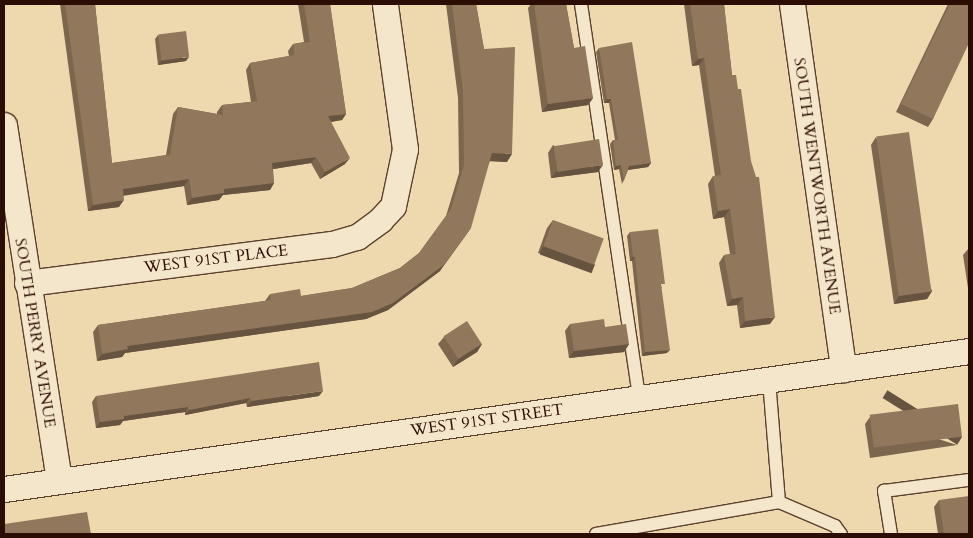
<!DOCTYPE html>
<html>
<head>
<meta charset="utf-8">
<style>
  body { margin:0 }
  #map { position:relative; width:973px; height:538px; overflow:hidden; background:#eed8ad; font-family:Cardo,serif }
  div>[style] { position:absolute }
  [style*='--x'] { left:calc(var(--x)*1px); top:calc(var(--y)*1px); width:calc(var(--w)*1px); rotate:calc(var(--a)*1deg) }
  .roads { filter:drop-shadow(1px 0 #5c402e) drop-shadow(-1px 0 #5c402e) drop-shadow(0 1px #5c402e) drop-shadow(0 -1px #5c402e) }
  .lane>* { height:12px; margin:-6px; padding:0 6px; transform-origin:6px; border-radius:6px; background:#f4e6ca }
  .street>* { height:25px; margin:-12.5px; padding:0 12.5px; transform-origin:12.5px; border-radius:12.5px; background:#f4e6ca }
  .wall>* { inset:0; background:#7d664e }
  .shaded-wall>* { inset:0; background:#665340; transform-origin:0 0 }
  .building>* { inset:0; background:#91775b; transform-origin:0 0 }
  span { translate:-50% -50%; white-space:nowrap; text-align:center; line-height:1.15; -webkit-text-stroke:4px #f4e6ca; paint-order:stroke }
  .street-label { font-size:16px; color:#2c0d03 }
  .frame { position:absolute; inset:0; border:5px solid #2c0d03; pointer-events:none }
</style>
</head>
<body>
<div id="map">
  <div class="roads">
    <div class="lane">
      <div style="--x:581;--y:4;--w:398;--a:81.6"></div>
      <div style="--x:779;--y:502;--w:61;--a:23.2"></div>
      <div style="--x:835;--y:526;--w:10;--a:53"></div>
      <div style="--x:596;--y:534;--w:186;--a:-9.9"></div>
      <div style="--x:779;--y:502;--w:122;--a:-94.7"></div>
      <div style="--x:891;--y:534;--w:44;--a:-99.2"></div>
      <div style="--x:884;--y:491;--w:86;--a:-7.4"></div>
    </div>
    <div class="street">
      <div style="--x:792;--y:4;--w:369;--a:82"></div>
      <div style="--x:4;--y:125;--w:360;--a:81.2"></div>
      <div style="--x:27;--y:283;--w:307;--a:-7.3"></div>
      <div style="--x:332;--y:244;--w:26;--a:-16"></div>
      <div style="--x:357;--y:237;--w:29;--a:-36"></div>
      <div style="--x:380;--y:220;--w:19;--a:-47"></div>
      <div style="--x:393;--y:206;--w:58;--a:-78.1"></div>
      <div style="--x:405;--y:149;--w:146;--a:-97.9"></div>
      <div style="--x:4;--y:489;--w:975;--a:-8.14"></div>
    </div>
  </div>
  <div class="wall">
    <div style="clip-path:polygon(60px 4px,95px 4px,112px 163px,166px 155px,173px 114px,178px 107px,217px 114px,217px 112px,222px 105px,251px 102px,246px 70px,250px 63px,289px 56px,288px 51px,293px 44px,304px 42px,298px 4px,330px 4px,346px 114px,342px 120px,331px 122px,345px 164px,320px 179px,311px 163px,273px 169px,274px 183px,270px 190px,223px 195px,219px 200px,187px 205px,184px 186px,123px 196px,119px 207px,88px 211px)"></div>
    <div style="clip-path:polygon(446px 4px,476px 4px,484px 49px,507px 162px,490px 161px,440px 271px,388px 310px,366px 319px,125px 353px,122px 357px,97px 361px,93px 332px,98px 325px,265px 301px,270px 294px,301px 296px,352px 288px,400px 268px,419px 253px,446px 216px,459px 173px,458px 98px)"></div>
    <div style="clip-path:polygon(531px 4px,566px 4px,574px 48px,593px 98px,588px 105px,542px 112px,528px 8px)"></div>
    <div style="clip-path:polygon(684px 4px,724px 4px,732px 75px,770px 324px,740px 328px,737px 305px,727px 306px,719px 263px,724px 255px,730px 254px,724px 217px,713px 219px,708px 184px,713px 176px,715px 176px,699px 65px,692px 66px)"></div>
    <div style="clip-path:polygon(948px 4px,969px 4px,933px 119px,928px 127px,896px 112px)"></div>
    <div style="clip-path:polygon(158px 35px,186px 61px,158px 65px,155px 39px)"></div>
    <div style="clip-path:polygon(599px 48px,651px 163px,648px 167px,628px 170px,624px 180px,622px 184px,619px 169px,614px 170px,610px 144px,613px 140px,615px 140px,609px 103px,604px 103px,596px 52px)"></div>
    <div style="clip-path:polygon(876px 137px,932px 291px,927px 299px,894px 304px,871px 145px)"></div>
    <div style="clip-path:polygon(553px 145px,598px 172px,551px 178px,548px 153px)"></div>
    <div style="clip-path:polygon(553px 220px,595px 265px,590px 272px,538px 253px,547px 228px)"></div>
    <div style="clip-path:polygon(630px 232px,662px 288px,661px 288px,667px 353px,642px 356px,632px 261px,630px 261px,627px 236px)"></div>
    <div style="clip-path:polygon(969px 248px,969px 288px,968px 288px,963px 255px)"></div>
    <div style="clip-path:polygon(570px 324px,629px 344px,624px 352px,569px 358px,565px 331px)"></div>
    <div style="clip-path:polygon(444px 337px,482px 344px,477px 352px,453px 367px,438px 344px)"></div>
    <div style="clip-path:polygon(96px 396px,319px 396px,247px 407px,246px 403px,185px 415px,185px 412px,123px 421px,120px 425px,96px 428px,92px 402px)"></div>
    <div style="clip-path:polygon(870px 417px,957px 445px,870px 458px,865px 424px)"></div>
    <div style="clip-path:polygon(939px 500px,969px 534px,938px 534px,934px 507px)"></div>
  </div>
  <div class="shaded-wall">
    <div style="clip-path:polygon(189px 57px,186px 61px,158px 65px,161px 61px)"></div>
    <div style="clip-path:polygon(704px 58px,699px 65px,692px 66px,698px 59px)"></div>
    <div style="clip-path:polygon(593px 98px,588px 105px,542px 112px,548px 104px)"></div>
    <div style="clip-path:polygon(607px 99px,611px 99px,609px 103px,604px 103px)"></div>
    <div style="clip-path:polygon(346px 114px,342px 120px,323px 123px,328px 116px)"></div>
    <div style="clip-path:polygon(492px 153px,512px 154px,507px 162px,487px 161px)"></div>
    <div style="clip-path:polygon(316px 157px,311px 163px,267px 170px,272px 163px)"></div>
    <div style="clip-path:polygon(350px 158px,345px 164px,320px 179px,325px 172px)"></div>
    <div style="clip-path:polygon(651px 163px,648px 167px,627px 170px,629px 166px)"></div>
    <div style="clip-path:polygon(603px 165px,598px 172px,551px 178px,557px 171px)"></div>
    <div style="clip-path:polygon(621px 165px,619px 169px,614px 170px,616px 166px)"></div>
    <div style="clip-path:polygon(189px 179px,184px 186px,118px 196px,123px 189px)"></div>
    <div style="clip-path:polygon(274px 183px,270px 190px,223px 195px,219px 200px,187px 205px,192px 198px,224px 189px)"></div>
    <div style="clip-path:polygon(124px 200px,119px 207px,88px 211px,93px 205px)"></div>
    <div style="clip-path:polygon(730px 209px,724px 217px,713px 219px,718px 211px)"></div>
    <div style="clip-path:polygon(471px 228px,440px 271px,388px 310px,366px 319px,125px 353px,122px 357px,97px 361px,102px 354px,127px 346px,372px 312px)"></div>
    <div style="left:543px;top:246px;width:55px;height:9px;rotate:20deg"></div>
    <div style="clip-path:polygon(633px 257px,635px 257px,632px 261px,630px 261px)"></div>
    <div style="clip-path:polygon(932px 291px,927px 299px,894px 304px,899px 296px)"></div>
    <div style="clip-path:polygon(743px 297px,737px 305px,727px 306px,732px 299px)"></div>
    <div style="clip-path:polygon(775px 317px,770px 324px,740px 328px,745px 321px)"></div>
    <div style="clip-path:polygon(482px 344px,477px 352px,453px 367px,458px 359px)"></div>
    <div style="clip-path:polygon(629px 344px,624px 352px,569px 358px,574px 351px)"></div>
    <div style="clip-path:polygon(670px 350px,667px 353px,642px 356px,645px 352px)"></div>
    <div style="clip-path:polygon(323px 391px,319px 396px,247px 407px,251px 401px)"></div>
    <div style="clip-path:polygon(250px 398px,246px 403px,185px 415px,189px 410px)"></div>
    <div style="clip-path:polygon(188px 407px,185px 412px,123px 421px,120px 425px,96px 428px,100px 422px,124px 416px)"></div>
    <div style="left:962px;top:437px;width:9px;height:88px;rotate:122deg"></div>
  </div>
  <div class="building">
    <div style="clip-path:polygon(65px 4px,95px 4px,112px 163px,170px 155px,178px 107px,223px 115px,222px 105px,257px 101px,250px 63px,294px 55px,293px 44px,310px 42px,304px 4px,330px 4px,346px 114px,328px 116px,350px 158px,325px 172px,316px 157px,272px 163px,274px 183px,224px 189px,224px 193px,192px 198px,189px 179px,123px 189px,124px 200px,93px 205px)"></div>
    <div style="clip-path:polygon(452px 4px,476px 4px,484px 49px,515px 47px,512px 154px,492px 153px,471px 228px,445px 264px,393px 303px,372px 312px,127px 346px,128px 349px,102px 354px,98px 325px,271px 300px,270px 294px,300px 289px,301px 296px,352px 288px,400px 268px,419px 253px,451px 209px,464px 165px,463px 91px)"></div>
    <div style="clip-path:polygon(534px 4px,566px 4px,574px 48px,585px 46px,593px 98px,548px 104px)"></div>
    <div style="clip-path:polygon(690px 4px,724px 4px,732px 75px,736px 75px,738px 89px,741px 89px,751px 161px,756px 177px,759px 177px,775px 317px,745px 321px,743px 297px,732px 299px,724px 255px,736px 254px,730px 209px,718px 211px,713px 176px,721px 175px,704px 58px,698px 59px)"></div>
    <div style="clip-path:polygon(950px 4px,969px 4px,969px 43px,933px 119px,901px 104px)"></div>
    <div style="left:186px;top:31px;width:26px;height:28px;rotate:83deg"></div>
    <div style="clip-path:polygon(632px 42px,651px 163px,629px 166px,624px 180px,621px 165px,616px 166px,613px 140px,618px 140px,611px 99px,607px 99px,599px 48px)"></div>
    <div style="left:909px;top:132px;width:161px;height:33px;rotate:82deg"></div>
    <div style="left:599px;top:139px;width:26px;height:46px;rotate:81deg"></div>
    <div style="left:553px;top:220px;width:54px;height:28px;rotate:20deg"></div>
    <div style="clip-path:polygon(658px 229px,665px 284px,661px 284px,670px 350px,645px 352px,635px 257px,633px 257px,630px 232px)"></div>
    <div style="clip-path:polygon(604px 319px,605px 327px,626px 324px,629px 344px,574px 351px,570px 324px)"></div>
    <div style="left:467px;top:321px;width:27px;height:28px;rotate:57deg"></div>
    <div style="clip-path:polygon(319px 362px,323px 391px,251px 401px,250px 398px,189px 410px,188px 407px,124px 416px,124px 419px,100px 422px,96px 396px)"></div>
    <div style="left:958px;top:404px;width:33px;height:89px;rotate:83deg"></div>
    <div style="clip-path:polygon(969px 496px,969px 534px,944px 534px,939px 500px)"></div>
    <div style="clip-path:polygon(87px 512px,91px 534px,4px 534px,4px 524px)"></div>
  </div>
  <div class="street-label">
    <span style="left:817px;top:186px;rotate:82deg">SOUTH WENTWORTH AVENUE</span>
    <span style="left:216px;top:259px;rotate:-7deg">WEST 91ST PLACE</span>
    <span style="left:35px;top:333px;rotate:81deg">SOUTH PERRY AVENUE</span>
    <span style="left:487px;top:420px;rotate:-8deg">WEST 91ST STREET</span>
  </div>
  <div class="frame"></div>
</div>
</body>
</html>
